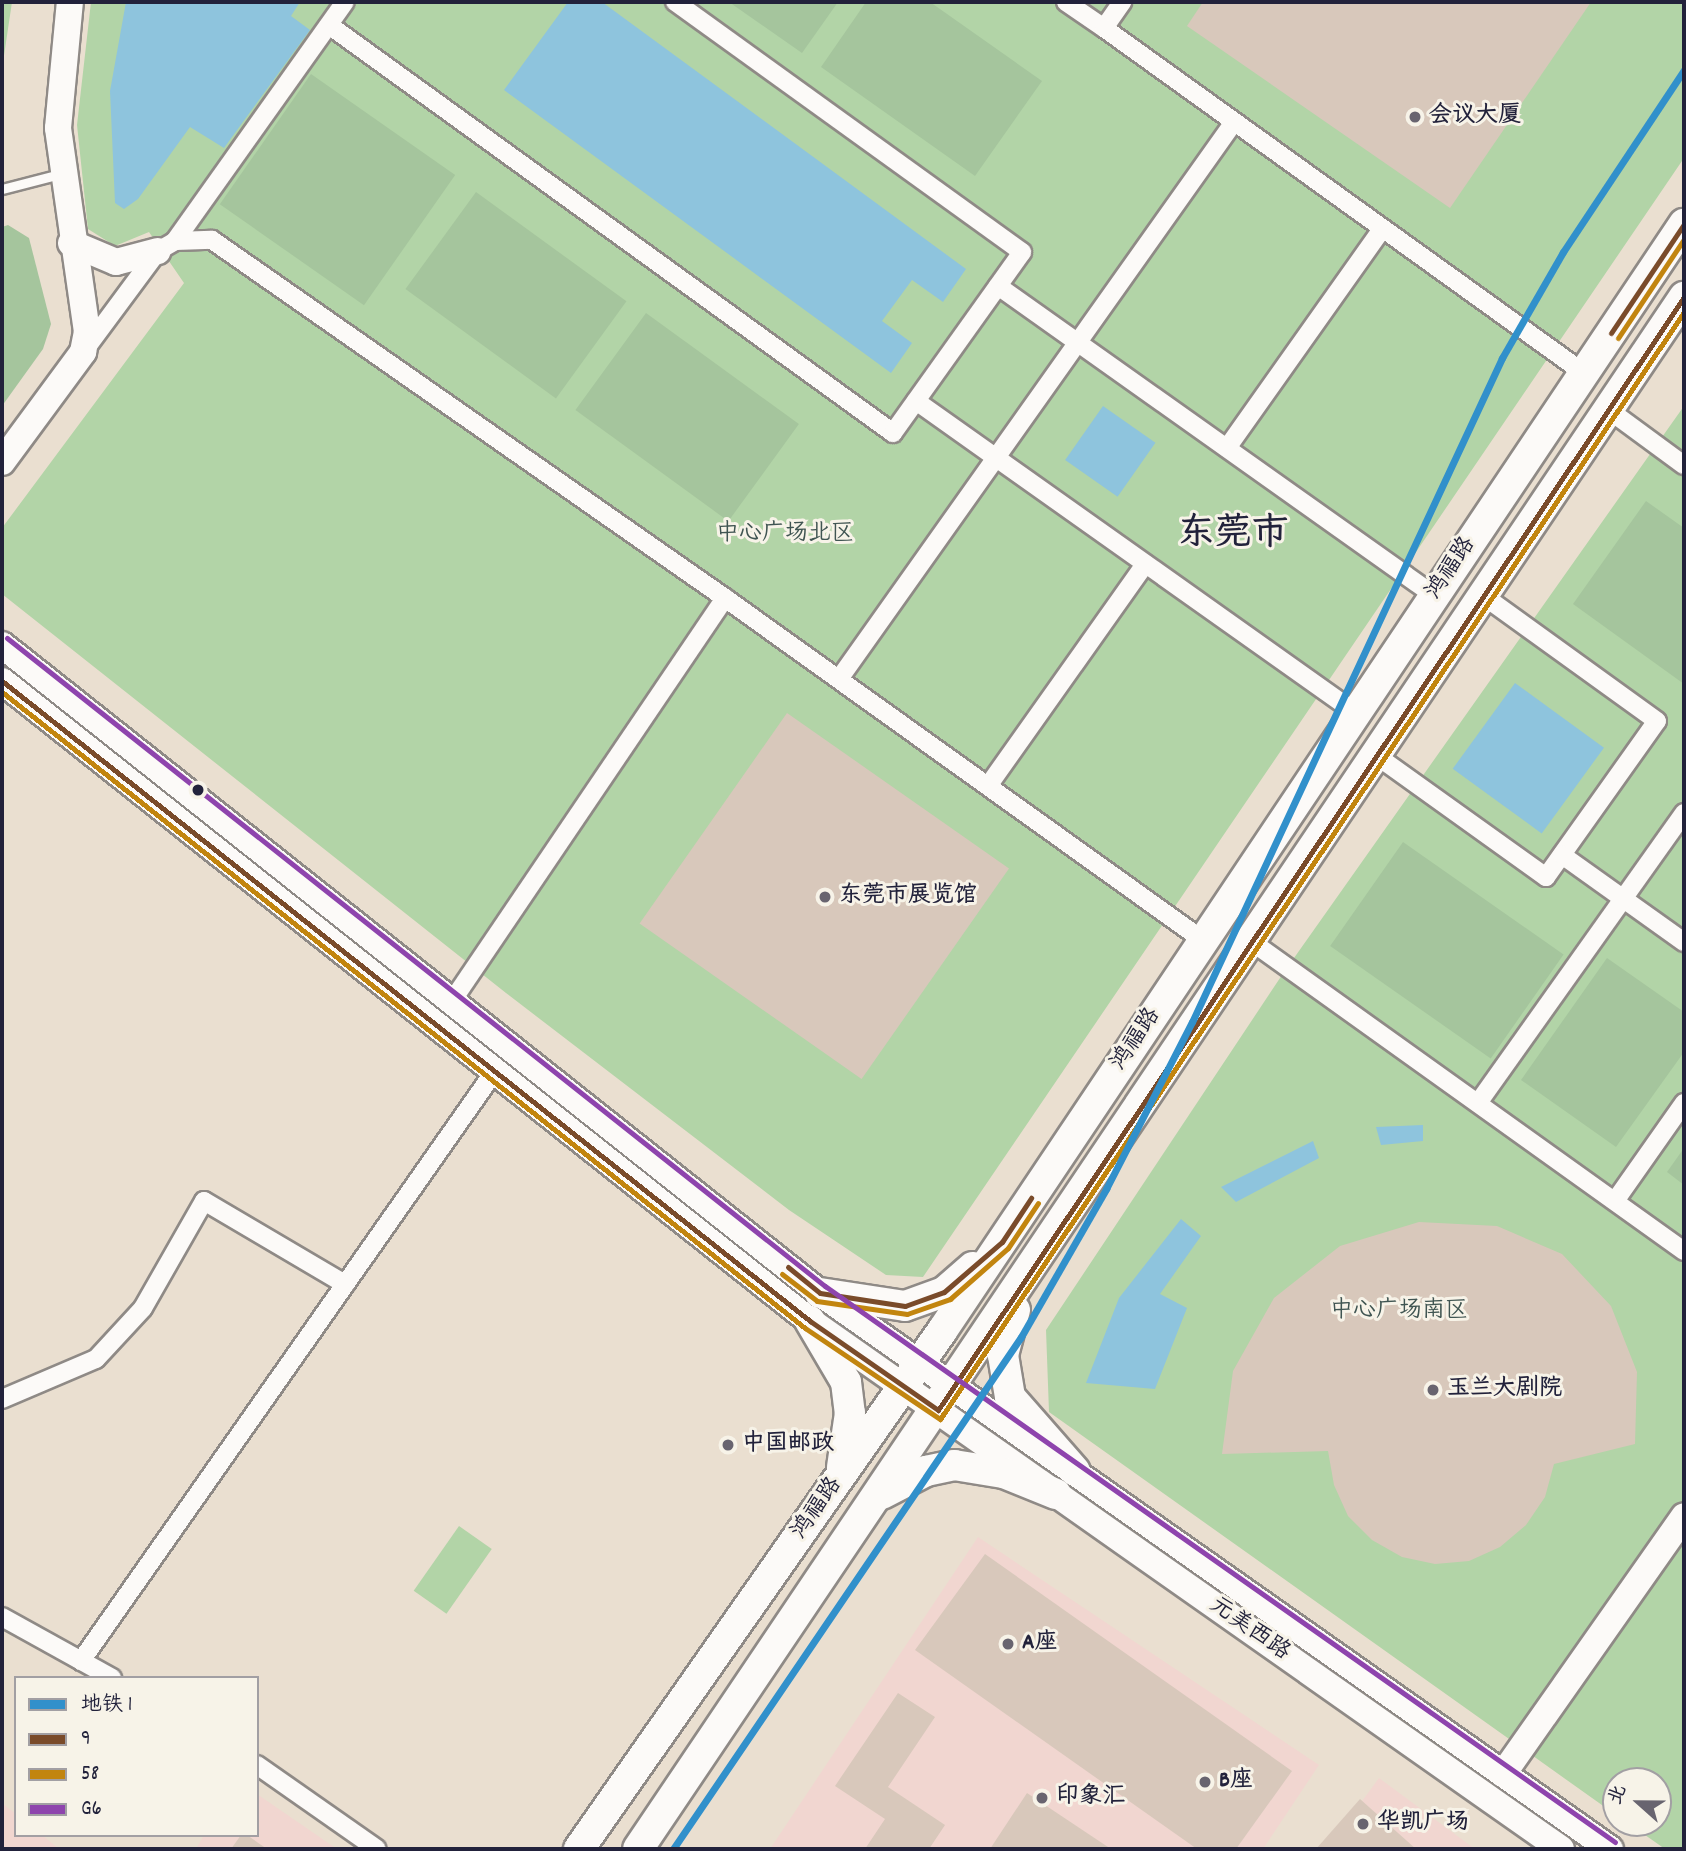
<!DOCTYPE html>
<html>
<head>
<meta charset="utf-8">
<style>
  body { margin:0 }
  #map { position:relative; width:1686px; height:1851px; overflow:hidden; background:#eadfd0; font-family:Dekko,"LXGW WenKai TC",sans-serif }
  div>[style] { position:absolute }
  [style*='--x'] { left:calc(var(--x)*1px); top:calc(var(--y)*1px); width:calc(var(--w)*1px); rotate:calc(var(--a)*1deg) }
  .built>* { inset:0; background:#f1d6d0 }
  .green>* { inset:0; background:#b2d4a7; transform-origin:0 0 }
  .forest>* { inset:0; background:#a5c59d; transform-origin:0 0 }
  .water>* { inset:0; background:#8ec4dd; transform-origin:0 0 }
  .building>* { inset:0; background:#d8c8bb; transform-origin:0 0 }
  .roads { filter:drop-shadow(2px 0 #8f8a86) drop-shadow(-2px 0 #8f8a86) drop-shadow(0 2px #8f8a86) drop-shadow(0 -2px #8f8a86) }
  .lane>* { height:9px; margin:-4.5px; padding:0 4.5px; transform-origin:4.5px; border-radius:4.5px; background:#fcfaf8 }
  .street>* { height:18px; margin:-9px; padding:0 9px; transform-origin:9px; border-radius:9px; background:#fcfaf8 }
  .secondary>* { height:26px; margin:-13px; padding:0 13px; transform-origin:13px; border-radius:13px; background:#fcfaf8 }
  .primary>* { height:30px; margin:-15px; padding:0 15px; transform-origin:15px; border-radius:15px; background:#fcfaf8 }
  .bus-1>* { height:5px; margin:-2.5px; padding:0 2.5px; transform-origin:2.5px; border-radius:2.5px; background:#7a4b2a }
  .bus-2>* { height:5px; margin:-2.5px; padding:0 2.5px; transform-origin:2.5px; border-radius:2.5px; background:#c2850f }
  .bus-3>* { height:5px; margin:-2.5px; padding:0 2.5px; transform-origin:2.5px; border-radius:2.5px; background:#8e44ad }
  .metro-1>* { height:7px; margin:-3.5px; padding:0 3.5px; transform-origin:3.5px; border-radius:3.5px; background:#3190cb }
  .dots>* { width:19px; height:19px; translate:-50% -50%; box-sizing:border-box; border:4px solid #f7f3e8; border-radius:50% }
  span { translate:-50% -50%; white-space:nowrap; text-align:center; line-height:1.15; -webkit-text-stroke:6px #f7f3e8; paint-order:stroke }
  .poi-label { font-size:23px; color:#22223b; font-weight:700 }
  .left { translate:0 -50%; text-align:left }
  .park-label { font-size:23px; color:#405552 }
  .street-label { font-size:23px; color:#22223b }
  .town-label { font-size:37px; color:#22223b; font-weight:700 }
  .frame { position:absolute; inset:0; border:4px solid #22223b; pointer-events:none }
  .legend { position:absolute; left:14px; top:1676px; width:245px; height:161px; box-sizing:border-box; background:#f7f3e8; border:2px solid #a29fa3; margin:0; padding:9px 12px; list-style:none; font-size:21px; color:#22223b }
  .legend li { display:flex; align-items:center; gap:14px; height:35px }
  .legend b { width:35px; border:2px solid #a29fa3 }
  .north { position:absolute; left:1602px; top:1767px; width:70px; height:70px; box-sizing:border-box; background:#f7f3e8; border:2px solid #a29fa3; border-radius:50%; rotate:291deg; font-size:19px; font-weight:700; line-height:28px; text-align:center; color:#22223b }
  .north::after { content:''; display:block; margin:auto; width:24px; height:32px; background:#68646f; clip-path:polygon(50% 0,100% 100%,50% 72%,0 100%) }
</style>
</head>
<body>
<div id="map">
  <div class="built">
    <div style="clip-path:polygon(978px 1537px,1319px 1765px,1263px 1849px,770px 1849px)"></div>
    <div style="clip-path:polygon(1379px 1778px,1475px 1849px,1327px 1849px)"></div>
    <div style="clip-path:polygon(257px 1794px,337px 1849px,196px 1849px,204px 1835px,257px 1835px)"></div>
    <div style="clip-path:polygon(2px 1803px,16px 1814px,16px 1835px,42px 1835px,59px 1849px,2px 1849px)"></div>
  </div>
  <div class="green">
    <div style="clip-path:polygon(2px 2px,12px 2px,2px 69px)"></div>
    <div style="clip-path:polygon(91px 2px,1684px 2px,1684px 158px,923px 1277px,886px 1275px,789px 1210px,506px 993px,2px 594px,2px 528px,184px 283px,149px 232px,115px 246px,88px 229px,77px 125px)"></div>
    <div style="clip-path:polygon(1684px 406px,1684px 1849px,1665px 1849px,1628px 1823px,1658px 1823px,1658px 1781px,1616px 1781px,1616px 1815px,1049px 1412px,1046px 1330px,1282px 975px)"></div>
    <div style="left:459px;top:1526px;width:40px;height:79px;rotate:35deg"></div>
  </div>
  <div class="forest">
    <div style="clip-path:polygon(729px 2px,838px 2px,802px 53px)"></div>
    <div style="clip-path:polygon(866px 2px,930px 2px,1042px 81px,975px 176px,821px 67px)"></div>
    <div style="left:311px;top:74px;width:176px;height:159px;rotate:35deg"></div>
    <div style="left:476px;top:192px;width:186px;height:120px;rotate:36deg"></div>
    <div style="clip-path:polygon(8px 225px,29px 238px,51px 324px,43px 349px,2px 406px,2px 227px)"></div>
    <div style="left:646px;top:313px;width:189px;height:120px;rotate:36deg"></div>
    <div style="clip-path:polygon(1646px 501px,1684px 528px,1684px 684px,1573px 604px)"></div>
    <div style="left:1403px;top:842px;width:196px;height:127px;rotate:35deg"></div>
    <div style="clip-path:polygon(1607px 958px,1684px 1012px,1684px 1052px,1616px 1147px,1521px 1080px)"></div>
    <div style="clip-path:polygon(1684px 1148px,1684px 1185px,1667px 1172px)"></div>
  </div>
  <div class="water">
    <div style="clip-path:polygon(126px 2px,300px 2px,291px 16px,310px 30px,224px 148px,190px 127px,138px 199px,124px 209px,115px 203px,110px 91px)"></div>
    <div style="clip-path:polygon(568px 2px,602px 2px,966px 269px,943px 302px,912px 280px,882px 321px,912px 343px,891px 373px,504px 90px)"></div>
    <div style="left:1103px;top:406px;width:64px;height:66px;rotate:35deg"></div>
    <div style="left:1515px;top:683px;width:110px;height:106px;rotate:36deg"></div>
    <div style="clip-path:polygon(1423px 1125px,1423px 1141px,1381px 1145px,1376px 1127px)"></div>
    <div style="clip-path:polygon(1313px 1141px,1319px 1158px,1236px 1202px,1221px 1187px)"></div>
    <div style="clip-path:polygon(1181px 1219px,1201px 1236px,1160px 1294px,1187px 1308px,1155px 1389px,1086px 1383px,1119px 1298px)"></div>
  </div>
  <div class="building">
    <div style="clip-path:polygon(1203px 2px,1591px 2px,1450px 208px,1187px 26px)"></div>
    <div style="left:787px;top:713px;width:271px;height:257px;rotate:35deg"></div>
    <div style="clip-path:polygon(1419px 1222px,1497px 1226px,1562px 1254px,1611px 1306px,1637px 1372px,1635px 1444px,1554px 1464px,1545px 1497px,1526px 1525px,1500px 1547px,1469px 1561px,1435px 1564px,1402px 1557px,1372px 1540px,1348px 1516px,1334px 1485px,1328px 1451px,1222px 1454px,1233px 1371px,1274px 1298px,1340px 1246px)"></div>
    <div style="clip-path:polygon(985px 1554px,1292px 1771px,1236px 1849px,1197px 1849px,915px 1650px)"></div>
    <div style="clip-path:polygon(898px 1693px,935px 1717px,888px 1787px,945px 1825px,929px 1849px,865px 1849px,885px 1819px,835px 1786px)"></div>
    <div style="clip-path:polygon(1027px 1793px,1111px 1849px,990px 1849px)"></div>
    <div style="clip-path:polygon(1360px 1799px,1416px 1849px,1316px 1849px)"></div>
    <div style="clip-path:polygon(241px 1835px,247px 1835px,267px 1849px,231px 1849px)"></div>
  </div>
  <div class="roads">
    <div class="lane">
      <div style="--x:2;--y:189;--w:60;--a:-14.5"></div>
    </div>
    <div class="street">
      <div style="--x:1066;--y:2;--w:46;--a:34.4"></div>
      <div style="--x:1104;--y:28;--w:32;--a:-55"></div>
      <div style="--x:329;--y:25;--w:696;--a:35.88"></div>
      <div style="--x:893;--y:433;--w:222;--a:-54.5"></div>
      <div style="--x:1022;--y:252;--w:428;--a:-144.2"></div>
      <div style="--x:1104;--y:28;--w:591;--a:35.71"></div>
      <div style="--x:175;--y:241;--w:293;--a:-54.6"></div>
      <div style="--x:998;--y:286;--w:536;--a:35.35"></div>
      <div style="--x:87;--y:347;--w:119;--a:-53.5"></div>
      <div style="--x:158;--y:251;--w:20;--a:-30"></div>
      <div style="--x:175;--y:241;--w:37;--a:-2"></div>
      <div style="--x:212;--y:240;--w:626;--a:34.91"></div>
      <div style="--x:725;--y:598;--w:488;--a:124.1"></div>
      <div style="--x:916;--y:401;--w:539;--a:35.34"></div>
      <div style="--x:1609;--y:410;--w:93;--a:36.3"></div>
      <div style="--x:1227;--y:448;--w:268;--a:-54.7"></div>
      <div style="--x:725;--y:598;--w:589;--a:35.61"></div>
      <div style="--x:839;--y:679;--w:683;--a:-54.66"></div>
      <div style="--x:1377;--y:756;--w:208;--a:35.6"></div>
      <div style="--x:1546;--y:877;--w:191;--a:-54.6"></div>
      <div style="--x:1657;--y:721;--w:213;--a:-144.2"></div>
      <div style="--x:988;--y:786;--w:272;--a:-54.7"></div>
      <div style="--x:1562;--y:855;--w:150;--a:35.5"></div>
      <div style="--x:1252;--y:942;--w:531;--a:35.58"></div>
      <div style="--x:1478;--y:1103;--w:356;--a:-54.6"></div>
      <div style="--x:1615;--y:1201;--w:120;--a:-54.9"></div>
      <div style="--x:2;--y:1399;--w:102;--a:-23.1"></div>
      <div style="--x:96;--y:1359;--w:69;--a:-47.3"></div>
      <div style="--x:143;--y:1308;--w:123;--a:-60.3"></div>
      <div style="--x:204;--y:1201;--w:164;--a:30.5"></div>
      <div style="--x:2;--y:1617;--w:126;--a:29"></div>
      <div style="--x:81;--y:1661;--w:719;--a:-54.96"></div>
      <div style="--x:257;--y:1765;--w:146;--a:35"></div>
    </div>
    <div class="secondary">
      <div style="--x:71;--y:243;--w:49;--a:22.9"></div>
      <div style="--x:116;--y:262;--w:43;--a:-14.7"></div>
      <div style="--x:2;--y:462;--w:137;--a:-53.6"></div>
      <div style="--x:83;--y:352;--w:20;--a:-79"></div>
      <div style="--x:87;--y:332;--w:206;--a:-98.1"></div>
      <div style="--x:58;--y:128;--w:127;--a:-84.6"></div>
      <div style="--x:2;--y:645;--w:1044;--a:38.39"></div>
      <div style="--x:820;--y:1293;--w:966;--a:35.14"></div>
      <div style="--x:2;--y:681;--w:1031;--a:38.38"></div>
      <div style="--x:810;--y:1321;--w:918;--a:35.11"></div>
      <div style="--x:1503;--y:1774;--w:315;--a:-54.9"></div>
    </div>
    <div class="primary">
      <div style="--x:820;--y:1293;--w:86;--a:8.7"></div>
      <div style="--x:905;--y:1306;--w:41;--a:-19.7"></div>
      <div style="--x:944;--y:1292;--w:38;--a:-41"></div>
      <div style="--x:1015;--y:1310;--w:47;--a:104.9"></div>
      <div style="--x:1003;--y:1355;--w:43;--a:80.5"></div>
      <div style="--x:1010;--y:1397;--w:98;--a:48.7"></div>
      <div style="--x:810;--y:1321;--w:71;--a:59.5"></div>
      <div style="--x:846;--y:1382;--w:31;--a:83"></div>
      <div style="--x:850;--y:1413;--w:55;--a:98.4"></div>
      <div style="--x:882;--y:1494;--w:50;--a:-27.6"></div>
      <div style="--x:926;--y:1471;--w:29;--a:-12"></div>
      <div style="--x:954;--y:1465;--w:51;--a:9.1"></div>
      <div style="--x:1004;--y:1473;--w:56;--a:22"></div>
      <div style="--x:579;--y:1849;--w:633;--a:-54.98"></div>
      <div style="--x:942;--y:1331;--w:1333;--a:-56.17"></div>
      <div style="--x:638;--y:1849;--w:1872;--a:-56.02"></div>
    </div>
  </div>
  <div class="bus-1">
    <div style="--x:1611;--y:333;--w:131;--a:-56.2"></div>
    <div style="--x:2;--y:681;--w:1031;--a:38.38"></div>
    <div style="--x:810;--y:1321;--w:156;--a:34.8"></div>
    <div style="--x:938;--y:1410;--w:1340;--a:-56.17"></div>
    <div style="--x:788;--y:1267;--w:41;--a:39.1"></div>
    <div style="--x:820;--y:1293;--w:86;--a:8.7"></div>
    <div style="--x:905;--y:1306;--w:41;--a:-19.7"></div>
    <div style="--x:944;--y:1292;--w:77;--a:-40.8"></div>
    <div style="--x:1002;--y:1242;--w:53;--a:-56.6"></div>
  </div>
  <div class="bus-2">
    <div style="--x:1618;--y:338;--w:119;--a:-56.3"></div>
    <div style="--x:2;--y:692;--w:1024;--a:38.38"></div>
    <div style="--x:805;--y:1328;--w:163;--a:34"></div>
    <div style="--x:940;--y:1419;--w:1334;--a:-56.1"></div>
    <div style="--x:782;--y:1274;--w:44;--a:37.6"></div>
    <div style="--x:817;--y:1301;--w:91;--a:8.2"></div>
    <div style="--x:907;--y:1314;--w:46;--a:-19.2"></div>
    <div style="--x:950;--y:1299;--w:77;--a:-41.3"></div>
    <div style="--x:1008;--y:1248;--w:54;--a:-56.3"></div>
  </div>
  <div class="bus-3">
    <div style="--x:7;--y:638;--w:1044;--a:38.39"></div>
    <div style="--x:825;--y:1286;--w:966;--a:35.14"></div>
  </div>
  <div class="metro-1">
    <div style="--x:673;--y:1849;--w:619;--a:-55.8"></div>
    <div style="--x:1021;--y:1337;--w:171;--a:-60.1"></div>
    <div style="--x:1106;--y:1189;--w:188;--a:-62.8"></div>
    <div style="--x:1192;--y:1022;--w:733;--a:-64.97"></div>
    <div style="--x:1502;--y:358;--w:122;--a:-60.1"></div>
    <div style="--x:1563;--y:252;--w:219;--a:-56.4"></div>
  </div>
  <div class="dots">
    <div style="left:1415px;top:117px;background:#68646f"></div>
    <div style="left:198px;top:790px;background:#22223b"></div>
    <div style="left:825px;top:897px;background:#68646f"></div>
    <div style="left:1433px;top:1390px;background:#68646f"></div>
    <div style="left:728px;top:1445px;background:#68646f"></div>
    <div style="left:1008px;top:1644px;background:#68646f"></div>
    <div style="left:1205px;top:1782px;background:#68646f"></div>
    <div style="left:1042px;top:1798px;background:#68646f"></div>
    <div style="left:1363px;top:1824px;background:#68646f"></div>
  </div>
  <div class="poi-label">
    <span class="left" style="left:1429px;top:117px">会议大厦</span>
    <span class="left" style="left:839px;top:897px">东莞市展览馆</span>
    <span class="left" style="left:1447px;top:1390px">玉兰大剧院</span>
    <span class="left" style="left:742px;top:1445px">中国邮政</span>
    <span class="left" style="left:1022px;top:1644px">A座</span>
    <span class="left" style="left:1219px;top:1782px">B座</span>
    <span class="left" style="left:1056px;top:1798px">印象汇</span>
    <span class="left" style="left:1377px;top:1824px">华凯广场</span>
  </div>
  <div class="park-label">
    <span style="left:785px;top:535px">中心广场北区</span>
    <span style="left:1399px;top:1312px">中心广场南区</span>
  </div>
  <div class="street-label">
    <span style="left:1452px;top:569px;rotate:-56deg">鸿福路</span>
    <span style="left:1137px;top:1040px;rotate:-56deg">鸿福路</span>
    <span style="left:818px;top:1509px;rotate:-55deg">鸿福路</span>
    <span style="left:1249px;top:1630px;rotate:35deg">元美西路</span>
  </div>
  <div class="town-label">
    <span style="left:1233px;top:536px">东莞市</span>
  </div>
  <div class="frame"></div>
  <ul class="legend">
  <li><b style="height:9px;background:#3190cb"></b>地铁 1</li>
  <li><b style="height:9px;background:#7a4b2a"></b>9</li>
  <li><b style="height:9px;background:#c2850f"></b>58</li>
  <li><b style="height:9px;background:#8e44ad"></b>G6</li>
  </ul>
  <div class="north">北</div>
</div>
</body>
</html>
